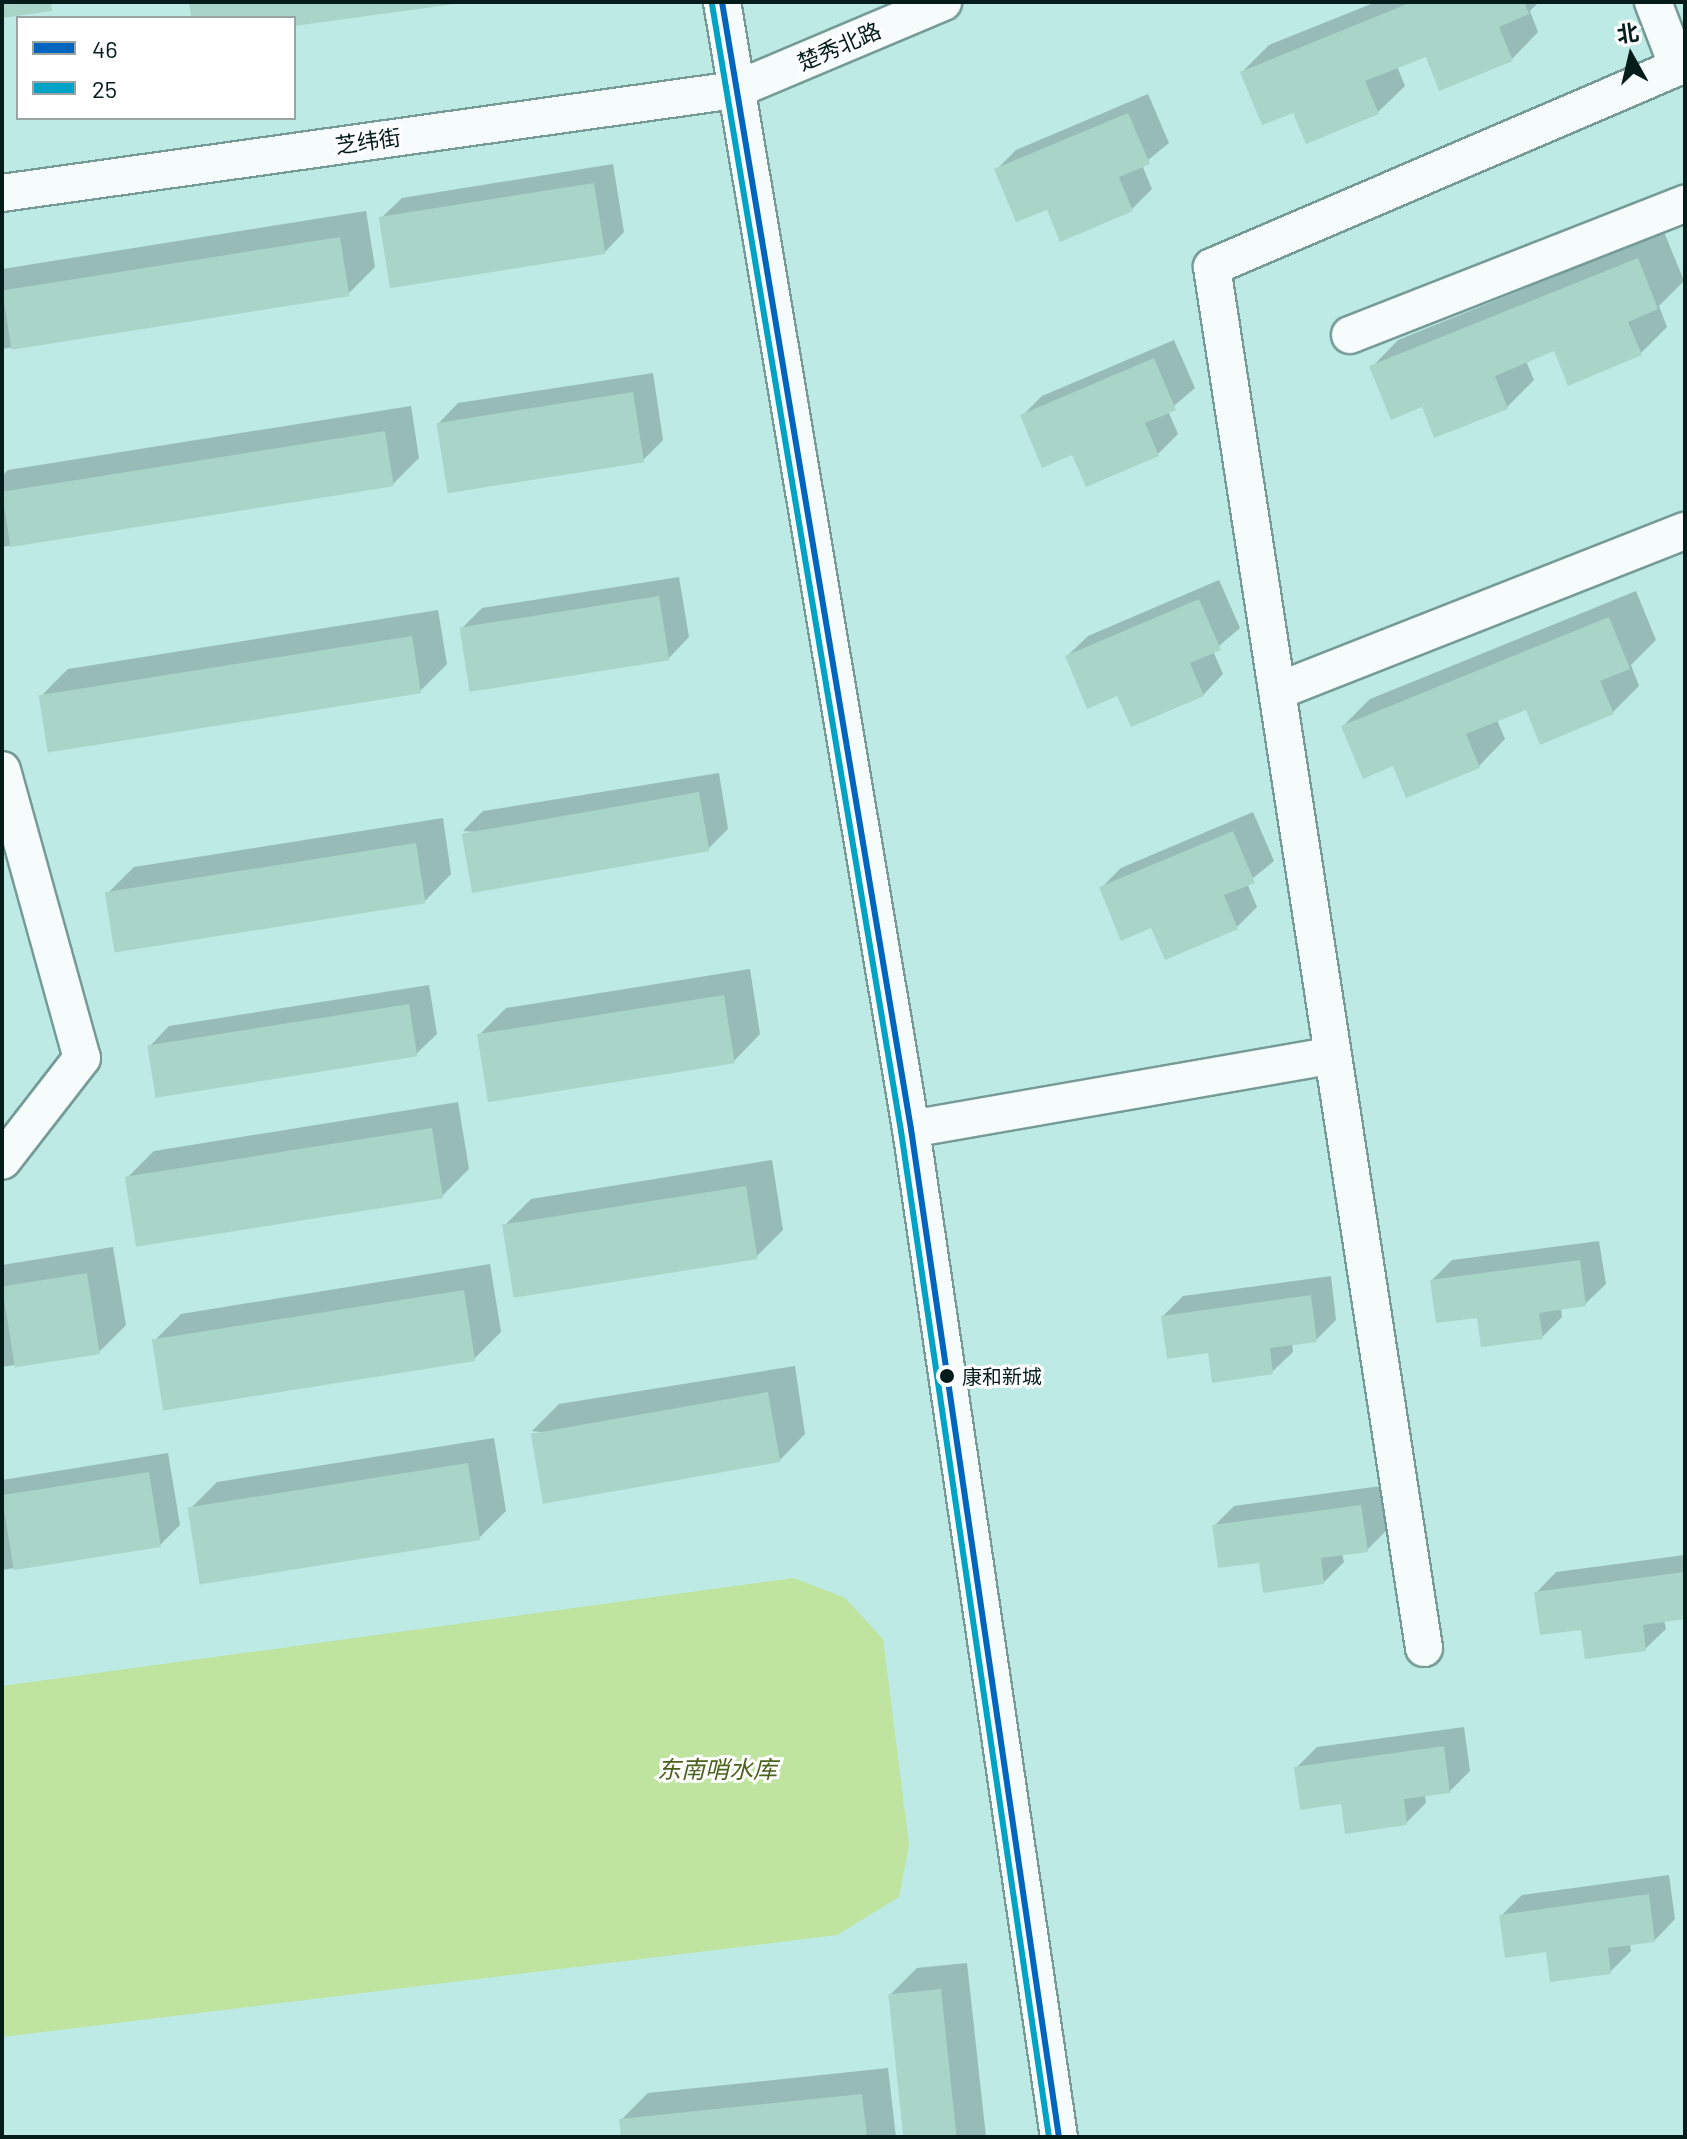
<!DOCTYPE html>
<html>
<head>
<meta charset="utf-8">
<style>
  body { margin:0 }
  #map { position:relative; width:1687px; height:2139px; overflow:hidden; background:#bdeae4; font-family:Barlow,"Noto Sans SC",sans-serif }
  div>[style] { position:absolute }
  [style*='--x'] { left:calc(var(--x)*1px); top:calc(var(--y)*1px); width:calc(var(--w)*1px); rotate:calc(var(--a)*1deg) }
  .water>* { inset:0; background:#bee49f }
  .shadow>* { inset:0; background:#0003 }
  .building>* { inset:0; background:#a9d5c9; transform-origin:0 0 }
  .roads { filter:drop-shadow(2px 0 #769b97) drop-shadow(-2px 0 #769b97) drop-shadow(0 2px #769b97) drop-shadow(0 -2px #769b97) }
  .minor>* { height:36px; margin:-18px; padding:0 18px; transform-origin:18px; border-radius:18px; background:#f5fcfb }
  .bus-1>* { height:6px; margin:-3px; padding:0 3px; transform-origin:3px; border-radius:3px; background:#0065bd }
  .bus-2>* { height:6px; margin:-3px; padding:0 3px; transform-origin:3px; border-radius:3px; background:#00a2c5 }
  .dots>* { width:22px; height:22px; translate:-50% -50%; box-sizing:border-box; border:4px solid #fff; border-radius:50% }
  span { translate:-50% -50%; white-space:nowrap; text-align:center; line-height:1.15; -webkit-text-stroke:6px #fff; paint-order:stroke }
  .bus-label { font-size:20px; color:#041c1a }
  .left { translate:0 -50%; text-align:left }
  .street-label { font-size:22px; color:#041c1a }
  .water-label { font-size:24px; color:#4b611e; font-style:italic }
  .frame { position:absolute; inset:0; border:4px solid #041c1a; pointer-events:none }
  .legend { position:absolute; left:16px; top:16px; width:280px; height:104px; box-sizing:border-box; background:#fff; border:2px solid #9ba4a3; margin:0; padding:10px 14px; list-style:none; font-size:24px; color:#041c1a }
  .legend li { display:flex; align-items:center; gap:16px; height:40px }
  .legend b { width:40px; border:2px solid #9ba4a3 }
  .north { position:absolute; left:1591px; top:16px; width:80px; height:80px; -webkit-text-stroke:6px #fff; paint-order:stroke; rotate:352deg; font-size:22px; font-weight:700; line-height:32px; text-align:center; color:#041c1a }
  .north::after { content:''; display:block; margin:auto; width:28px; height:36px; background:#041c1a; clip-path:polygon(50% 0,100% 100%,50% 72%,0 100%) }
</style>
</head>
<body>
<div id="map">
  <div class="water">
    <div style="clip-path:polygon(794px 1578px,845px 1598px,883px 1639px,909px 1845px,899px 1897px,837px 1935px,2px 2037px,2px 1686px)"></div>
  </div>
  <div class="shadow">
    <div style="clip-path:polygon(1376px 2px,1539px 2px,1530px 11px,1538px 32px,1512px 59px,1427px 54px,1397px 66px,1405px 86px,1378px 112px,1242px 72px,1269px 45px)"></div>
    <div style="clip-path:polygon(1148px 94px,1169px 143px,1142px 165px,1152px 189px,1132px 209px,996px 170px,1016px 150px)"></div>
    <div style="clip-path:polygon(613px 164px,624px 232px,604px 253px,381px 218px,402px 198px)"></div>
    <div style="clip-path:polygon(366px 211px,375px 267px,348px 294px,2px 349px,2px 269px)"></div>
    <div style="clip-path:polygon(1664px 232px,1684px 281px,1659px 306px,1667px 327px,1640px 354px,1555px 349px,1526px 361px,1534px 380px,1507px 407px,1423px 405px,1372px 367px,1398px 340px)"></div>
    <div style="clip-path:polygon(1174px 340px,1195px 388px,1168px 411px,1178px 434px,1158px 454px,1073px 453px,1022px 416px,1042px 396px)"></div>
    <div style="clip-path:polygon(653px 373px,663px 440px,643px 460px,438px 424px,458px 403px)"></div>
    <div style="clip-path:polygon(411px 406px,419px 458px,393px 484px,2px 547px,2px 476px,8px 470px)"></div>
    <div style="clip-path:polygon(679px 577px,689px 637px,669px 658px,462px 628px,482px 608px)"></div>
    <div style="clip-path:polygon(1219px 580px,1240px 628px,1213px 651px,1223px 674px,1203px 695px,1118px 694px,1067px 656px,1088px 636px)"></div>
    <div style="clip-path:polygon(1636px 591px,1656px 640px,1631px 665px,1639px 686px,1612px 713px,1527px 708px,1497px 720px,1505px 739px,1479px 766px,1394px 764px,1343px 726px,1370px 699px)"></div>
    <div style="clip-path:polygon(438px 610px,447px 664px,420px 691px,41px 696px,68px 669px)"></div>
    <div style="clip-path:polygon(719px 773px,728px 829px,708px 849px,463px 831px,483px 811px)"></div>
    <div style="clip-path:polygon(1253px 812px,1274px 861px,1247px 883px,1257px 907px,1237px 927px,1152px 926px,1101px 888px,1121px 868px)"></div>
    <div style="clip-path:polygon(443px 818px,451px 874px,425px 901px,107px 894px,134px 867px)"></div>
    <div style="clip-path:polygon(750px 969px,760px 1034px,734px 1061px,479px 1035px,506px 1008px)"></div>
    <div style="clip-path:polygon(429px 985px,437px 1034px,416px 1054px,149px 1047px,169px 1026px)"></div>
    <div style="clip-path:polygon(458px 1102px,469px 1169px,442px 1196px,127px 1178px,154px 1151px)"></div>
    <div style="clip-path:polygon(772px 1160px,783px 1230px,756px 1257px,504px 1226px,531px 1199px)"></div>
    <div style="clip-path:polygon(1599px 1241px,1606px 1284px,1585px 1304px,1561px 1308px,1562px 1317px,1542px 1337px,1479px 1315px,1432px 1280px,1452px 1260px)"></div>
    <div style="clip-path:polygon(113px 1247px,126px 1325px,99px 1352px,2px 1367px,2px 1265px)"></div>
    <div style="clip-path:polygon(490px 1264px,501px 1332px,474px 1359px,154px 1341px,181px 1314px)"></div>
    <div style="clip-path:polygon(1331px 1276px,1336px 1320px,1316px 1340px,1292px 1344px,1293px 1352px,1272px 1372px,1210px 1351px,1163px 1316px,1183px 1296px)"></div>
    <div style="clip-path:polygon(795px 1366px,805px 1434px,779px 1461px,532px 1431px,559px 1404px)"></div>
    <div style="clip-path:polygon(494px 1438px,506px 1511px,479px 1538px,190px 1509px,217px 1482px)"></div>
    <div style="clip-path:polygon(168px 1453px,180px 1525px,160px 1545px,2px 1570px,2px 1480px)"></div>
    <div style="clip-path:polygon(1381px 1486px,1387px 1530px,1367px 1550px,1342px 1553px,1344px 1562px,1323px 1583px,1260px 1560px,1214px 1526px,1234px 1506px)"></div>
    <div style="clip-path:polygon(1685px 1555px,1685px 1617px,1664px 1620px,1666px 1629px,1645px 1649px,1583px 1628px,1536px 1593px,1556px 1572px)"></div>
    <div style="clip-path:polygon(1464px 1727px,1470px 1771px,1449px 1792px,1425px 1795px,1426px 1803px,1406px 1823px,1343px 1802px,1297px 1767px,1317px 1747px)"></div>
    <div style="clip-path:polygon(1669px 1875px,1675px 1919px,1655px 1940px,1630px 1943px,1631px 1951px,1610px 1972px,1548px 1950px,1501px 1916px,1522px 1895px)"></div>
    <div style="clip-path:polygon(967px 1963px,986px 2137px,905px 2137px,890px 1995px,917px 1968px)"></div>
    <div style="clip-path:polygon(888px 2068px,896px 2137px,623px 2137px,621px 2120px,648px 2093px)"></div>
  </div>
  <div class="building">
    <div style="clip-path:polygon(2px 2px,51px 2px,52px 11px,2px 18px)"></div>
    <div style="clip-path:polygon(189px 2px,455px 2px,455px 4px,294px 26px,294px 18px,191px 18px)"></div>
    <div style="clip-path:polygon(1412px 2px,1524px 2px,1529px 14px,1499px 27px,1513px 61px,1439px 91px,1426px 57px,1365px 81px,1379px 114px,1306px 144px,1293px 113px,1262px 125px,1240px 72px)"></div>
    <div style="clip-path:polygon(1128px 113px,1150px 164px,1119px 177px,1133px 211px,1060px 242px,1047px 210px,1016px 222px,994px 169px)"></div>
    <div style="left:594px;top:183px;width:72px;height:218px;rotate:81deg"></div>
    <div style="left:340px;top:237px;width:60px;height:342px;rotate:81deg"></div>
    <div style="clip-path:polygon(1638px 258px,1658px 309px,1628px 322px,1642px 355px,1568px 386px,1554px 351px,1495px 376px,1508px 409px,1434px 438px,1422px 407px,1391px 420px,1369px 366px)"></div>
    <div style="clip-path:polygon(1154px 358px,1176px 410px,1145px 423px,1159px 456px,1086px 487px,1072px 455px,1042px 468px,1020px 415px)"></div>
    <div style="left:633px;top:392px;width:71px;height:199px;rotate:81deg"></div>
    <div style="left:385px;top:431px;width:56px;height:388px;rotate:81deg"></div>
    <div style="left:659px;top:596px;width:65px;height:202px;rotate:81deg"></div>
    <div style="clip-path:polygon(1199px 599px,1221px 650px,1190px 663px,1204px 696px,1131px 727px,1117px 696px,1087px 709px,1065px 656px)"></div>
    <div style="clip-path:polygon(1609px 617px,1630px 669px,1600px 681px,1614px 714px,1540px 745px,1526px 710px,1466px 734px,1480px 768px,1406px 798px,1393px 766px,1363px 779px,1341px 726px)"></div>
    <div style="left:412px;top:636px;width:58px;height:378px;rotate:81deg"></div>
    <div style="left:699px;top:792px;width:60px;height:241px;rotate:80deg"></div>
    <div style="clip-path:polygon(1233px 831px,1255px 883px,1224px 895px,1238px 929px,1165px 960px,1151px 928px,1121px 941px,1099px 887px)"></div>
    <div style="left:416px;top:843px;width:61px;height:315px;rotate:81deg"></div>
    <div style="left:724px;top:995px;width:69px;height:250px;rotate:81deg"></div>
    <div style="left:409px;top:1004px;width:53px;height:265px;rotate:81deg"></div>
    <div style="left:432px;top:1128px;width:71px;height:311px;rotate:81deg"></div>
    <div style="left:746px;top:1186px;width:74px;height:247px;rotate:81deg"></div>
    <div style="clip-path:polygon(1580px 1260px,1586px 1306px,1539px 1313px,1543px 1339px,1481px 1347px,1477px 1318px,1436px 1323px,1430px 1280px)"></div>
    <div style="left:87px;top:1273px;width:82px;height:86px;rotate:81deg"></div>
    <div style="left:464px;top:1290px;width:72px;height:316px;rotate:81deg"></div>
    <div style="clip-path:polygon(1311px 1295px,1317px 1342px,1270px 1348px,1273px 1374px,1212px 1383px,1208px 1353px,1167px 1359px,1161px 1316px)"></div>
    <div style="left:768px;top:1392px;width:71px;height:241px;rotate:80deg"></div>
    <div style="left:468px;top:1463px;width:78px;height:284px;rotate:81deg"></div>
    <div style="left:149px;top:1472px;width:76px;height:149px;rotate:81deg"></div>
    <div style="clip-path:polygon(1361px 1505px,1368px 1552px,1321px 1558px,1324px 1584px,1263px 1593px,1259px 1563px,1218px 1568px,1212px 1525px)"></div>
    <div style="clip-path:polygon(1684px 1572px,1685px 1619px,1643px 1625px,1646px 1651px,1585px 1659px,1581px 1630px,1540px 1635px,1534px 1592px)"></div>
    <div style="clip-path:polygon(1444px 1746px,1450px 1793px,1404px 1799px,1407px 1825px,1345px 1834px,1341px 1804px,1300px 1810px,1294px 1767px)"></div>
    <div style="clip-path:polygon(1649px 1894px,1655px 1942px,1608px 1948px,1611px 1974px,1550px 1982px,1546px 1952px,1505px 1958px,1499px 1915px)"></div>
    <div style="left:941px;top:1989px;width:149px;height:53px;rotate:84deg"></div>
    <div style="clip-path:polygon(862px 2094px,867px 2137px,621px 2137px,619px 2119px)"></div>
  </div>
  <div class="roads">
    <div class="minor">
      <div style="--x:722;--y:2;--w:1143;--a:80.48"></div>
      <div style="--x:911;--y:1129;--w:1019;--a:81.65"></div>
      <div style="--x:1653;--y:2;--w:70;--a:69"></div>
      <div style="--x:2;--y:193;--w:740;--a:-8"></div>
      <div style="--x:735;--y:90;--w:226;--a:-22.9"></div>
      <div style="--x:1350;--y:335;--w:360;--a:-21.4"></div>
      <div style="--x:1278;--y:691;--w:437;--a:-21.5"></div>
      <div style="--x:2;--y:770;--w:299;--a:74.5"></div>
      <div style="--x:82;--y:1058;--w:130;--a:127.8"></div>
      <div style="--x:911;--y:1129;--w:428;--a:-9.9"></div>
      <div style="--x:1424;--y:1648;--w:1397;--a:-98.73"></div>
      <div style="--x:1212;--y:267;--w:515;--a:-23.23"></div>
    </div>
  </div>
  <div class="bus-1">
    <div style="--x:722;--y:2;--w:1143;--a:80.48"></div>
    <div style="--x:911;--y:1129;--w:1019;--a:81.65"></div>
  </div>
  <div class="bus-2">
    <div style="--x:712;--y:4;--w:1143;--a:80.48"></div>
    <div style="--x:901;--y:1131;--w:1017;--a:81.63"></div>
  </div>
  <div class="dots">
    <div style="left:947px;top:1376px;background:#041c1a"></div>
  </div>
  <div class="bus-label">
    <span class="left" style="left:962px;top:1376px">康和新城</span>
  </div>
  <div class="street-label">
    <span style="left:839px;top:46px;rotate:-23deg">楚秀北路</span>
    <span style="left:368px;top:141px;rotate:-8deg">芝纬街</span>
  </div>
  <div class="water-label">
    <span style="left:717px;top:1769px">东南哨水库</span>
  </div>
  <div class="frame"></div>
  <ul class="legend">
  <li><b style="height:10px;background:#0065bd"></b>46</li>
  <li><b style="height:10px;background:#00a2c5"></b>25</li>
  </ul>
  <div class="north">北</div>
</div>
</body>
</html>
